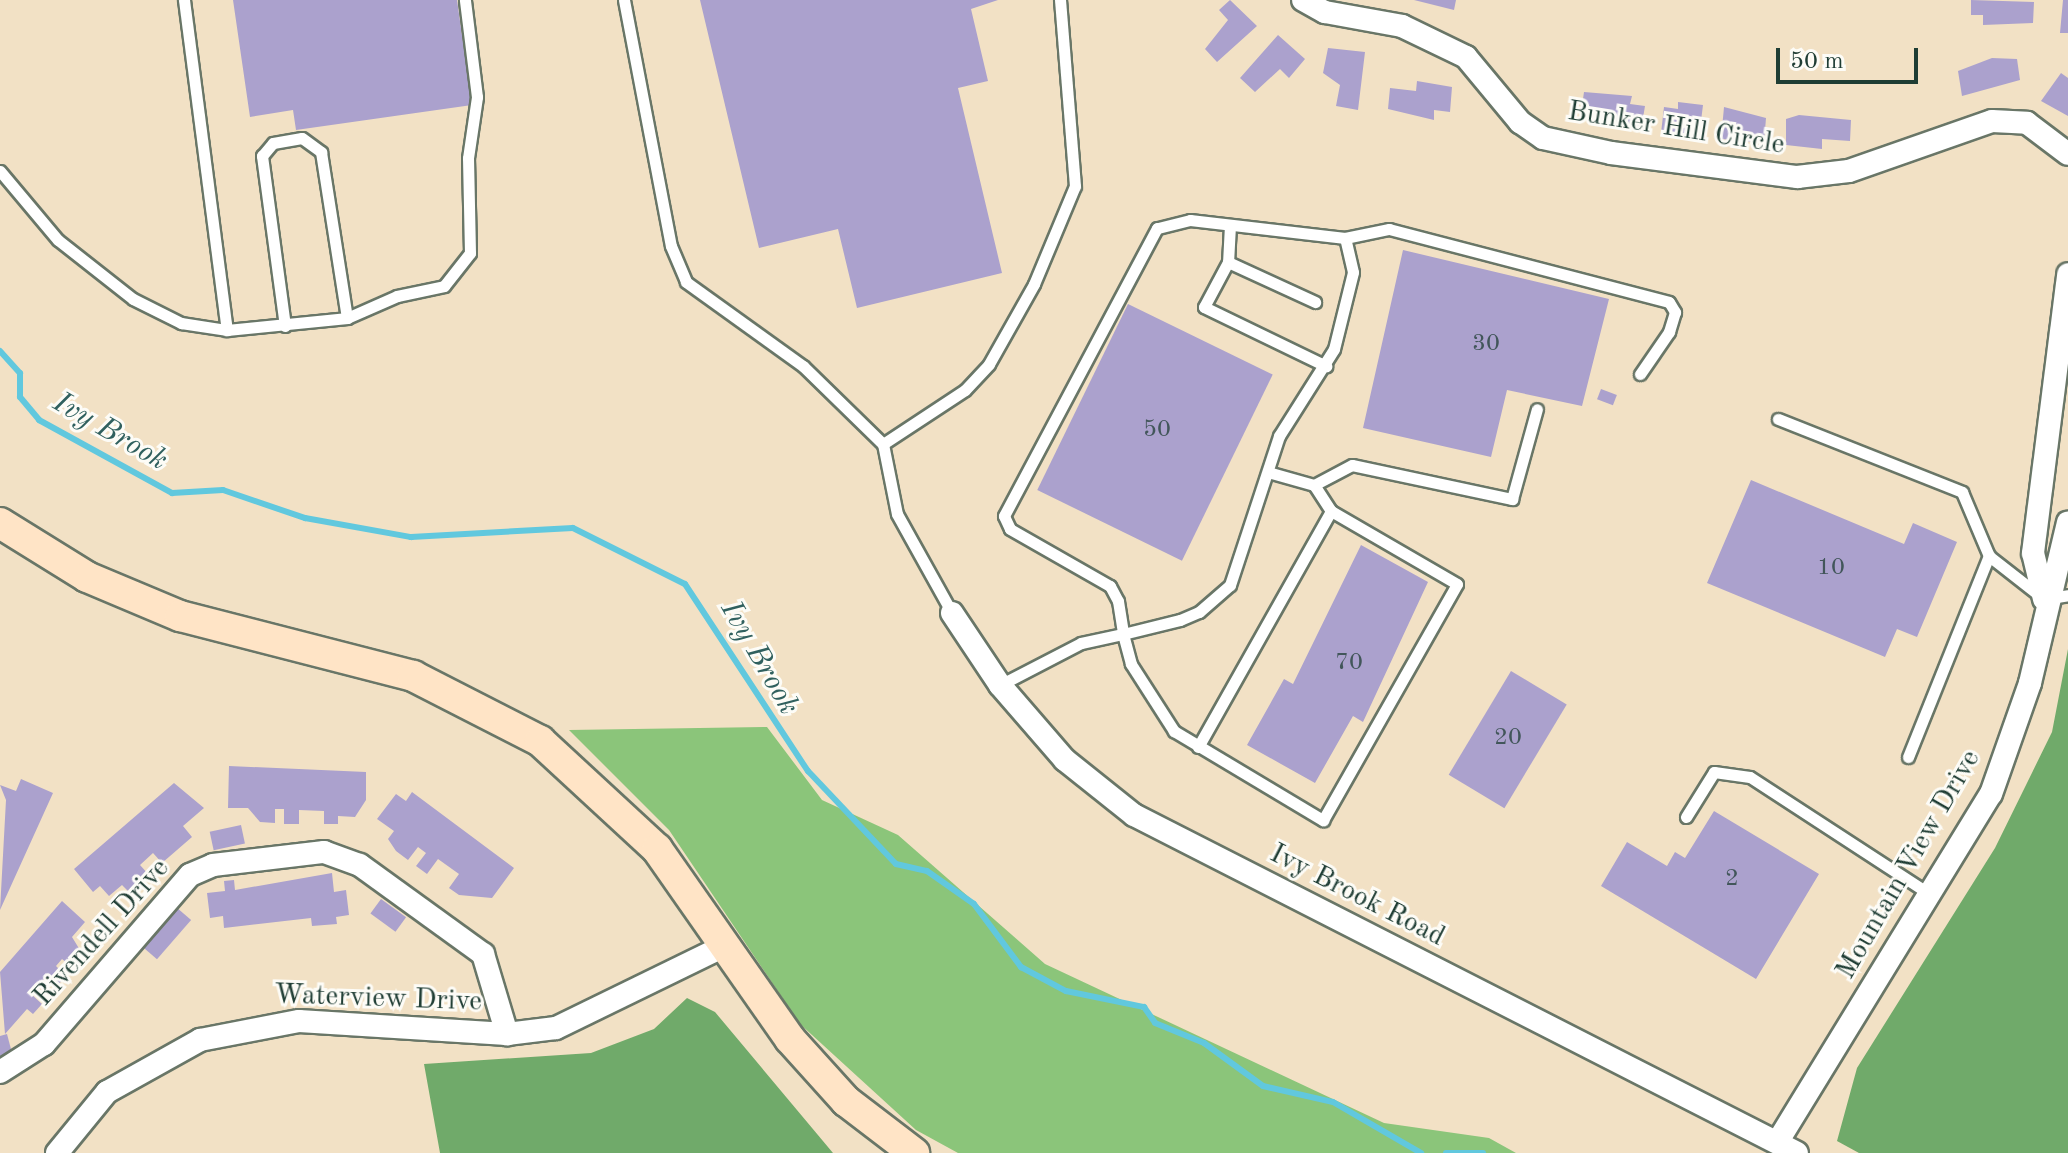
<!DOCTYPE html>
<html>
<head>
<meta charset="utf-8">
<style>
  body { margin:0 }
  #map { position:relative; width:2068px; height:1153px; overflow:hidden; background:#f2e1c5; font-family:"Old Standard TT",serif }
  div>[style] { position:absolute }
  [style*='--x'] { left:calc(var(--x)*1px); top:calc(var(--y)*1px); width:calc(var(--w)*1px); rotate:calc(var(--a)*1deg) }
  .green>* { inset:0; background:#8bc57a }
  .forest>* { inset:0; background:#70aa6a }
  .stream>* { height:6px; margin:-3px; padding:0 3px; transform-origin:3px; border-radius:3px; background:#61c8de }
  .building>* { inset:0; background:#aba1cd; transform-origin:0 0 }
  .roads { filter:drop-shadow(2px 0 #697667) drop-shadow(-2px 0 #697667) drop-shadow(0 2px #697667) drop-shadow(0 -2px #697667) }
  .service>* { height:11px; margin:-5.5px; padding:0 5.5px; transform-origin:5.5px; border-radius:5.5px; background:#fff }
  .minor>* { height:22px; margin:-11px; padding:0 11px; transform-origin:11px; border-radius:11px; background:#fff }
  .secondary>* { height:30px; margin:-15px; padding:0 15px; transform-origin:15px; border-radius:15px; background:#ffe4c6 }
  span { translate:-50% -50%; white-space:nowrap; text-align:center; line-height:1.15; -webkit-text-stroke:6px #fdfcf7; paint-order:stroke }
  .number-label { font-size:24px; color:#42565a }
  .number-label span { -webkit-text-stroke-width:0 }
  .street-label { font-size:28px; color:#1f3d34 }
  .water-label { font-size:30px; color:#30605e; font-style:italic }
  .scale { position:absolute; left:1776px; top:48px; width:142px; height:36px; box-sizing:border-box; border:4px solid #1f3d34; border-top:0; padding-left:10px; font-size:24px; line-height:28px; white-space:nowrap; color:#1f3d34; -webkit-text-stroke:6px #fdfcf7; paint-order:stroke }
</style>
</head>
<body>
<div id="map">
  <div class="green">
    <div style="clip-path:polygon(767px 727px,822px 800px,898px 835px,1045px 964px,1384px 1123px,1489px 1138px,1516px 1153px,958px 1153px,916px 1130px,800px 1024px,669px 830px,569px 730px)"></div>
  </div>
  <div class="forest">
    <div style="clip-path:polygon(2068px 649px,2068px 1153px,1859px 1153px,1837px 1141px,1857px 1068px,1995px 848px,2052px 732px)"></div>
    <div style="clip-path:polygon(687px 998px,715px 1012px,833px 1153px,440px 1153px,424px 1064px,591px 1053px,654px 1029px)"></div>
  </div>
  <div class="stream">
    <div style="--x:0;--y:351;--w:30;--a:48"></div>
    <div style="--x:20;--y:373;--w:24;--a:90"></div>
    <div style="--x:20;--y:397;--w:30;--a:50"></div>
    <div style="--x:39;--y:420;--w:152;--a:28.8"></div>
    <div style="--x:172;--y:493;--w:51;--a:-3.4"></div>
    <div style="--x:223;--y:490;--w:87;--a:18.9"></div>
    <div style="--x:305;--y:518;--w:108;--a:10.2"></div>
    <div style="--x:411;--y:537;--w:162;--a:-3.2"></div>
    <div style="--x:573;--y:528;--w:125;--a:26.6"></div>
    <div style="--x:685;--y:584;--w:224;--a:56.7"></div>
    <div style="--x:808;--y:771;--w:128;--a:46.6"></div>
    <div style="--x:896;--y:864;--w:32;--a:13"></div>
    <div style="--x:927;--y:871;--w:57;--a:35.1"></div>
    <div style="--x:974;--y:904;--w:79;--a:53.3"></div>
    <div style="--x:1021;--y:967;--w:51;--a:28.1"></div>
    <div style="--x:1066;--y:991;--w:80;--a:11.6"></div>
    <div style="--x:1144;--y:1007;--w:19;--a:55"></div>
    <div style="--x:1155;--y:1023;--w:53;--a:22.2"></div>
    <div style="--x:1204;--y:1043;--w:73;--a:36.1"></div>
    <div style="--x:1263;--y:1086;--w:72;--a:12.9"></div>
    <div style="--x:1333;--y:1102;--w:102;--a:30.1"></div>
    <div style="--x:1446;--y:1153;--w:37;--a:0"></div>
  </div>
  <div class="building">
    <div style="clip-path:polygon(233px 0,457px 0,472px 105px,296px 130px,293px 110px,250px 117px)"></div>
    <div style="clip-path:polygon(700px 0,998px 0,971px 9px,988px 81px,958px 88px,1002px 273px,857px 308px,838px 229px,759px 248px)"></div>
    <div style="clip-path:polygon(1230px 0,1257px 26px,1217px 62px,1205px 49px,1228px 20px,1219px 10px)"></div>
    <div style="clip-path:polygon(1414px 0,1456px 0,1454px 10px)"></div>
    <div style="clip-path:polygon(1971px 0,2034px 2px,2033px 23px,1983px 25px,1983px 15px,1971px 15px)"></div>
    <div style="clip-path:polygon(2063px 0,2068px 0,2068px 33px,2060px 33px)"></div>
    <div style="clip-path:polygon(1278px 35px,1305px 59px,1289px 78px,1280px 69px,1255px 92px,1240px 78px)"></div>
    <div style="clip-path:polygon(1328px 48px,1365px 52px,1358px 110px,1336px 106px,1340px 85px,1323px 73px)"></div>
    <div style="clip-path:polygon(1992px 58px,2017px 59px,2020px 80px,1962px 96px,1958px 71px)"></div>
    <div style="clip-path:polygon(2061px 73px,2068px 78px,2068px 116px,2041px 101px)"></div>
    <div style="clip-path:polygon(1417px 81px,1452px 87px,1450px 112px,1434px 110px,1434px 120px,1388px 109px,1390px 88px,1416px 91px)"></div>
    <div style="clip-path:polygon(1584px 92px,1632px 96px,1630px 104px,1645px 106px,1641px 130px,1581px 113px)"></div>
    <div style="clip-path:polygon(1678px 102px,1703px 105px,1699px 137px,1661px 133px,1664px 107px,1678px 109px)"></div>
    <div style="clip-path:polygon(1724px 107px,1766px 118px,1764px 143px,1721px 139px)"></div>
    <div style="clip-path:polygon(1799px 115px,1851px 120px,1850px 141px,1822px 139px,1822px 149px,1786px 145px,1786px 119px)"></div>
    <div style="clip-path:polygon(1403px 250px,1609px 299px,1582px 406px,1507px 390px,1491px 457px,1363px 428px)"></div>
    <div style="left:1128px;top:304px;width:161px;height:207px;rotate:26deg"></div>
    <div style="left:1601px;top:389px;width:17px;height:11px;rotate:21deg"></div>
    <div style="clip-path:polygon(1751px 480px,1904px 544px,1913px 523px,1957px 542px,1917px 637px,1897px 629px,1885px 657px,1707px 583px)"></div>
    <div style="clip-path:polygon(1361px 545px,1428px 582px,1363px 722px,1353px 716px,1315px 783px,1247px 745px,1284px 679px,1293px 684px)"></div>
    <div style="left:1511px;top:671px;width:65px;height:121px;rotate:31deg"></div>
    <div style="clip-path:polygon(229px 766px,366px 772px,366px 800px,355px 817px,338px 816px,338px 824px,324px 824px,324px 811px,299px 810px,299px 824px,284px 824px,284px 809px,275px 809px,275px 823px,260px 822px,248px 808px,228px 808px)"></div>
    <div style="clip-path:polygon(21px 779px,53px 793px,0 910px,6px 800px,0 785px,16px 791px)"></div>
    <div style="clip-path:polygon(174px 783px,204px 808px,183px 826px,192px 837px,162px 863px,153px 853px,140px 865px,149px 875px,129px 892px,122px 885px,109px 896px,100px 886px,93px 892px,74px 869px)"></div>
    <div style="clip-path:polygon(412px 792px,514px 868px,492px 898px,459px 895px,449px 888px,459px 874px,438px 859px,427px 874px,416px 866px,426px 853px,418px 847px,408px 860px,396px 851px,388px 839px,394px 831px,377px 819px,396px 794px,406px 801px)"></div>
    <div style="clip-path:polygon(1714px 811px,1819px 874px,1756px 979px,1601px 886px,1627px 842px,1667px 866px,1675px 852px,1685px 858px)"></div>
    <div style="left:241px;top:825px;width:19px;height:32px;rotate:78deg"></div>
    <div style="clip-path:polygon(332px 873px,334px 892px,346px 890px,349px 915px,336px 917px,337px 924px,312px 926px,311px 918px,224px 928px,223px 916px,210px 918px,207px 893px,225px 891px,224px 881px,234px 880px,235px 890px)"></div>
    <div style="left:381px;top:899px;width:31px;height:18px;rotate:36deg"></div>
    <div style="clip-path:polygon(62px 901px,85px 922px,72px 937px,83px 955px,72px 967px,62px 959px,56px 966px,66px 976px,57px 986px,46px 977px,31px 994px,42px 1004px,33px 1014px,27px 1009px,5px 1034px,0 972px)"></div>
    <div style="left:176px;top:907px;width:20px;height:52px;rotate:41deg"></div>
    <div style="clip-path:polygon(7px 1034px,12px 1053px,0 1057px,0 1036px)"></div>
  </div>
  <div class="roads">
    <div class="service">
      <div style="--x:184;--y:0;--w:333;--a:82.6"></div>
      <div style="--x:624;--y:0;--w:250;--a:79.2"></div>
      <div style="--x:671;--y:246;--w:39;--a:67"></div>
      <div style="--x:686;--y:282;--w:144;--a:35.7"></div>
      <div style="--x:803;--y:366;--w:112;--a:44.3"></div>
      <div style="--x:883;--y:444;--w:71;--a:78.7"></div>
      <div style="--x:897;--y:514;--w:113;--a:60.9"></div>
      <div style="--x:0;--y:171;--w:90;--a:50"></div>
      <div style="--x:58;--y:240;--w:95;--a:38.2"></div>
      <div style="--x:133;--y:299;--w:54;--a:26.6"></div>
      <div style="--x:181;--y:323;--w:47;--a:8.7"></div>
      <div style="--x:227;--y:330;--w:121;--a:-5.7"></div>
      <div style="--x:347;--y:318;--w:55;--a:-23.7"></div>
      <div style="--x:397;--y:296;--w:48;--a:-12"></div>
      <div style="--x:444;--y:286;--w:42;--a:-51.8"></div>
      <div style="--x:470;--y:253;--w:95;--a:-91.2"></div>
      <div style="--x:468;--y:158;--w:62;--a:-81.6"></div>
      <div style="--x:477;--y:97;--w:98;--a:-97.1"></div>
      <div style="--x:1230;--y:225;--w:37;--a:93"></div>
      <div style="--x:1228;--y:262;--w:51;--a:118.1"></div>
      <div style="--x:1204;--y:307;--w:136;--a:25.8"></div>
      <div style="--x:1345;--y:238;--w:45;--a:-11.6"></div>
      <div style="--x:1389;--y:229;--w:289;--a:14.6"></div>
      <div style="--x:1669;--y:302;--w:12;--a:59"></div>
      <div style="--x:1675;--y:312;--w:21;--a:107"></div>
      <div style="--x:1669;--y:332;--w:51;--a:124.6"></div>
      <div style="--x:1228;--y:262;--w:96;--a:24.7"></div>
      <div style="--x:285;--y:326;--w:172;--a:-97.7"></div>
      <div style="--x:262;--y:156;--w:17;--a:-50"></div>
      <div style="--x:273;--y:143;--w:29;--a:-10"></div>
      <div style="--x:302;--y:138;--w:24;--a:36"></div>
      <div style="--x:321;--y:152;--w:168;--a:81.1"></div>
      <div style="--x:1778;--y:419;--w:198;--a:21.6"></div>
      <div style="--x:1962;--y:492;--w:69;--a:67.1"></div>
      <div style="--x:1989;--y:556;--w:70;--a:38"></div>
      <div style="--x:2044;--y:599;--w:24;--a:-9"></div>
      <div style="--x:883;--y:444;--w:98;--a:-33.4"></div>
      <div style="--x:965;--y:390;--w:35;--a:-47"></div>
      <div style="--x:989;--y:364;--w:92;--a:-60.6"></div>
      <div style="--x:1034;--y:284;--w:106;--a:-67.3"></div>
      <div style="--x:1075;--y:186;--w:187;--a:-94.6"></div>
      <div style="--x:1314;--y:485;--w:43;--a:-27.8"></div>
      <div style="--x:1352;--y:465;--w:164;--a:12"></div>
      <div style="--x:1512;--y:499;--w:93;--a:-74.5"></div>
      <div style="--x:1000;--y:685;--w:91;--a:-27.4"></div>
      <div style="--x:1081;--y:643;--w:43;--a:-12.1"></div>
      <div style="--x:1123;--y:634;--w:59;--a:-13.8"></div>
      <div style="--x:1180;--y:620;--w:21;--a:-23"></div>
      <div style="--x:1199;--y:612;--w:41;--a:-41.1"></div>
      <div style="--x:1230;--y:585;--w:157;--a:-71.8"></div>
      <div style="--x:1279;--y:436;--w:103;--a:-57.7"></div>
      <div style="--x:1334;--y:349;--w:79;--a:-76.1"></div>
      <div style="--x:1353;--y:272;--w:35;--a:-103"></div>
      <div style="--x:1345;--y:238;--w:156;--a:-173.4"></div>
      <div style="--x:1190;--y:220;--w:34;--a:166"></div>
      <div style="--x:1157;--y:228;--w:326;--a:118"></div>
      <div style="--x:1004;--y:516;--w:14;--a:65"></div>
      <div style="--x:1010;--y:529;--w:115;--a:29.7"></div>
      <div style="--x:1110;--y:586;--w:17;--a:62"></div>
      <div style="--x:1118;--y:601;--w:33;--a:81"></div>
      <div style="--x:1123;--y:634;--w:31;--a:75"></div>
      <div style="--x:1131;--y:664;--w:80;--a:57.3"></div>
      <div style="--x:1174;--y:731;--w:174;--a:30.9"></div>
      <div style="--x:1323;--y:820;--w:271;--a:-60.4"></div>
      <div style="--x:1457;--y:584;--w:146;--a:-149.9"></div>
      <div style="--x:1331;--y:511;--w:31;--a:-123"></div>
      <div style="--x:1314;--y:485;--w:48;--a:-164.2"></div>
      <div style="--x:1198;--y:747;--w:271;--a:-60.6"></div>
      <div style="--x:1908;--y:757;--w:217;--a:-68.1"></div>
      <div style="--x:1686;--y:817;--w:53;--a:-58.1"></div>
      <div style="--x:1714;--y:772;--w:36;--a:8"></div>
      <div style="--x:1750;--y:777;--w:216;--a:33.1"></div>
    </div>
    <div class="minor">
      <div style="--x:1303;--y:0;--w:25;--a:29"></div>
      <div style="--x:1325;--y:12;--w:78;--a:10.3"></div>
      <div style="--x:1402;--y:26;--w:71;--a:25.8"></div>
      <div style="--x:1466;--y:57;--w:85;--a:50.3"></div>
      <div style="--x:1520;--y:122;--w:28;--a:35"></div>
      <div style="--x:1543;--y:138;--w:70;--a:12.4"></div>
      <div style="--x:1611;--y:153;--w:188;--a:7.4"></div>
      <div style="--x:1797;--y:177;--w:52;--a:-6.6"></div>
      <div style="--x:1849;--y:171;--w:151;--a:-19.3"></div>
      <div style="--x:1992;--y:121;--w:35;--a:3"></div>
      <div style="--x:2027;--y:123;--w:51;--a:37.1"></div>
      <div style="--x:2044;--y:599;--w:47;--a:-103.4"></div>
      <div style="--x:2033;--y:553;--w:281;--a:-82.8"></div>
      <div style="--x:952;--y:613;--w:87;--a:56.3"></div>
      <div style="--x:1000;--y:685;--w:99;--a:49.1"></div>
      <div style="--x:1065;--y:760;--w:88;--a:38.6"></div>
      <div style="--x:1134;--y:815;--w:744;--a:27.01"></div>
      <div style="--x:0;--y:1072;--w:52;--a:-32.5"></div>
      <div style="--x:44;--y:1044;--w:223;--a:-49.2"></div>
      <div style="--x:190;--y:875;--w:25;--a:-23"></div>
      <div style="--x:213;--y:865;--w:112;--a:-6.7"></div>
      <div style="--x:324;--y:852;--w:38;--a:20"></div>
      <div style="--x:360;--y:865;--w:152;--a:35.9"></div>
      <div style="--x:483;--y:954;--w:84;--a:73.3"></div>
      <div style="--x:1778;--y:1141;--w:407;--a:-58.5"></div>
      <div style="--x:1991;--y:794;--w:118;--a:-70.6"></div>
      <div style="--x:2030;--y:683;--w:165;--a:-76.7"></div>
      <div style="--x:57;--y:1153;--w:79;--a:-50.7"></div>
      <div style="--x:107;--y:1092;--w:107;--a:-29.2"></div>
      <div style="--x:200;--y:1040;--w:101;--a:-10.9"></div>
      <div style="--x:299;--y:1021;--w:208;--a:3.6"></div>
      <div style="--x:507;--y:1034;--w:49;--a:-7"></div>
      <div style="--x:556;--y:1028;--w:185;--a:-26"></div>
    </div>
    <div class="secondary">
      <div style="--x:0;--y:523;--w:102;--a:31.8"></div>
      <div style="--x:87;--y:577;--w:101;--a:22.8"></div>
      <div style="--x:180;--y:616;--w:241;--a:14.4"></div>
      <div style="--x:413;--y:676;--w:143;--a:27.1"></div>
      <div style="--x:540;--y:741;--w:159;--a:42.7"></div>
      <div style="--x:657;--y:849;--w:232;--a:55"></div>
      <div style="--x:790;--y:1039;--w:84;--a:47.9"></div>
      <div style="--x:846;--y:1101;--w:86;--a:37.4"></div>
    </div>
  </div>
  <div class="number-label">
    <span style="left:1486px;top:345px">30</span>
    <span style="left:1157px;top:431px">50</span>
    <span style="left:1831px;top:569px">10</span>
    <span style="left:1349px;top:664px">70</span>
    <span style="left:1508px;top:739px">20</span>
    <span style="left:1732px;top:880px">2</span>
  </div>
  <div class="street-label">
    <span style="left:1676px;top:129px;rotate:9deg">Bunker Hill Circle</span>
    <span style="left:1909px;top:865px;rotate:-60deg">Mountain View Drive</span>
    <span style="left:1357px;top:896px;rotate:27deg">Ivy Brook Road</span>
    <span style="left:102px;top:933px;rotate:-48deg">Rivendell Drive</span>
    <span style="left:378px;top:999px;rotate:2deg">Waterview Drive</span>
  </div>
  <div class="water-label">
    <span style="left:110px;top:432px;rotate:30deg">Ivy Brook</span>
    <span style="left:759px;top:658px;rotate:60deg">Ivy Brook</span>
  </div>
  <div class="scale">50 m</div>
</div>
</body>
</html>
